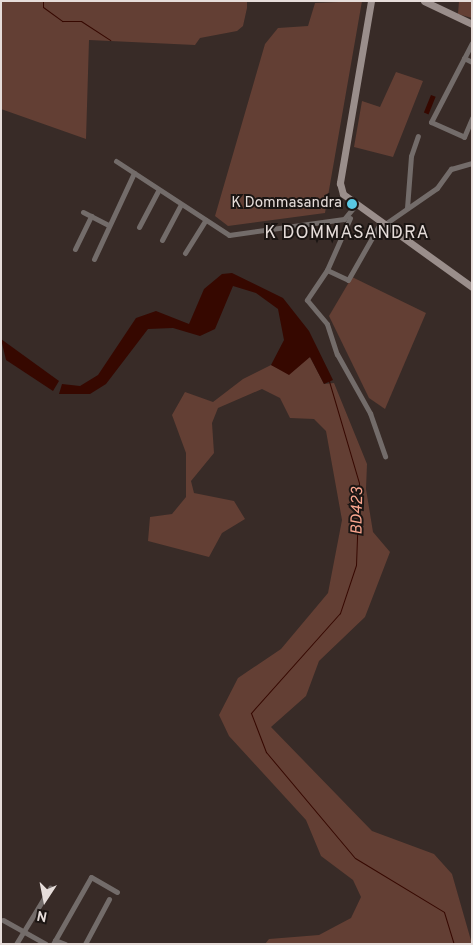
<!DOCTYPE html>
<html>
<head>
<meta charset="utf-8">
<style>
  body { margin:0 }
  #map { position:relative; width:473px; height:945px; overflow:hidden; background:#382b27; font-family:Overpass,sans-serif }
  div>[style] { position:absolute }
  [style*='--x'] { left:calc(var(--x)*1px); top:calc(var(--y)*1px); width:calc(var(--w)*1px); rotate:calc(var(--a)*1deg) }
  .green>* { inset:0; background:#633f34 }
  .water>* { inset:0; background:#360800; transform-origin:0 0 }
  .stream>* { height:1px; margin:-0.5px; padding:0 0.5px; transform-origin:0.5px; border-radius:0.5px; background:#360800 }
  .street>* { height:5px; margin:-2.5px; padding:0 2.5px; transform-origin:2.5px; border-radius:2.5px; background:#736c6a }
  .secondary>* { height:7px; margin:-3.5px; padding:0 3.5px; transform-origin:3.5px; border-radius:3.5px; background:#9a8e8b }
  .dots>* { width:14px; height:14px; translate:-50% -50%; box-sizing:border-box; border:2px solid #1b1513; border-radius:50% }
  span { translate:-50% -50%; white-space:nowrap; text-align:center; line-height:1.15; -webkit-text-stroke:4px #1b1513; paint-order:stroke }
  .poi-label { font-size:15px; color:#e6ddda }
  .right { translate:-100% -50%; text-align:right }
  .water-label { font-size:16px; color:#fba790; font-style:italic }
  .quarter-label { font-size:18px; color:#e6ddda; letter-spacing:1px }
  .frame { position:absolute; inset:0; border:2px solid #e6ddda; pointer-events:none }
  .north { position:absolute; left:20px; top:875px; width:50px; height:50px; -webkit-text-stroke:4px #1b1513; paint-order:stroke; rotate:191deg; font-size:14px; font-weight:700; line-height:20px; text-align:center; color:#e6ddda }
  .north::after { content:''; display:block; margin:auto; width:18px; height:22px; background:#e6ddda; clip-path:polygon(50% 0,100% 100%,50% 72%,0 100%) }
</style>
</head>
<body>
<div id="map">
  <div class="green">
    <div style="clip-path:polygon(1px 1px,247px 1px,247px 8px,243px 26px,237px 31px,200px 38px,195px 45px,89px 40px,86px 139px,1px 109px)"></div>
    <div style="clip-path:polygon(362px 1px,325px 213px,228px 226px,215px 216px,265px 44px,278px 28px,308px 26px,315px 3px)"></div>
    <div style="clip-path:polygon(459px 1px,472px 1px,472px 18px,458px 14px)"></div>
    <div style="clip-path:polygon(396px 72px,423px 81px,393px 157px,354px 147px,362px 101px,380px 107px)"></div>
    <div style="clip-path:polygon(352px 277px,426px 313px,385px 409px,369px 398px,329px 316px)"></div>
    <div style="clip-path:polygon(310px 357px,324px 384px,334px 383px,367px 464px,366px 489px,373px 532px,390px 552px,365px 617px,319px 661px,306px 696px,271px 727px,372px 831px,434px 854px,452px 874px,472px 944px,265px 944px,269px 939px,319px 935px,351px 918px,361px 897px,353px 880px,321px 856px,306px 820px,229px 736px,219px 715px,238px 678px,281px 649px,328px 593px,342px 520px,326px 431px,314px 419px,290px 418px,280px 398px,262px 389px,218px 408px,212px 423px,214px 453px,191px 481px,194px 493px,234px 501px,245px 519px,222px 533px,209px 557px,148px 541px,150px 517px,172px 514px,186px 497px,186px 453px,172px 415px,185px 392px,213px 402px,243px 379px,271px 365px,284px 371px)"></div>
  </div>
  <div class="water">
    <div style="left:431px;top:95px;width:5px;height:19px;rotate:22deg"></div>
    <div style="clip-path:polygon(232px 273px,283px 298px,309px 331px,333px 380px,324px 384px,310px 357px,289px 375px,271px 365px,284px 340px,278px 309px,256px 293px,233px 286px,215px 329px,200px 336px,173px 328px,148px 329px,106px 384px,90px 394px,59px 394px,62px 384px,80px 386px,98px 375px,136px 318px,156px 311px,189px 324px,204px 289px,222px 274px)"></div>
    <div style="clip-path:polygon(1px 339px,59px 381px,53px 391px,6px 360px)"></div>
  </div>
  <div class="stream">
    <div style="--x:43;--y:1;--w:6;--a:90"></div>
    <div style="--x:43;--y:7;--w:24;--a:36"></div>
    <div style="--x:62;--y:21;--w:19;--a:0"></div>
    <div style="--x:81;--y:21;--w:35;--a:33"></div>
    <div style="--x:329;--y:381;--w:106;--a:73.6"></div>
    <div style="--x:359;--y:483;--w:82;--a:92.1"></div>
    <div style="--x:356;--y:565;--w:51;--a:108.4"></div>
    <div style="--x:340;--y:613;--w:134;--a:131.7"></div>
    <div style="--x:251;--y:713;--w:42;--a:69"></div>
    <div style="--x:266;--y:752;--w:138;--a:50"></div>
    <div style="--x:355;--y:858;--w:104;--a:31.2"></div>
    <div style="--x:444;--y:912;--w:34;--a:73"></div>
  </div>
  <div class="street">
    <div style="--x:472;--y:43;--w:89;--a:117.4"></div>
    <div style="--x:431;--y:122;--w:36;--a:24"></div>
    <div style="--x:464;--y:137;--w:21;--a:-67"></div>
    <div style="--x:464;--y:58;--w:9;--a:27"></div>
    <div style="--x:116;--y:161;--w:135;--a:33.2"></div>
    <div style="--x:229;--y:235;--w:116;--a:-7.9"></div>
    <div style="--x:344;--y:219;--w:17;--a:-50"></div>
    <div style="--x:407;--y:208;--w:52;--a:-85.6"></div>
    <div style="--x:411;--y:156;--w:21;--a:-71"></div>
    <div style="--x:83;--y:212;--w:29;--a:27"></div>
    <div style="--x:350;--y:218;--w:57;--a:113.9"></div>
    <div style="--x:327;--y:270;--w:36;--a:124"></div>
    <div style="--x:307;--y:300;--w:31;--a:50"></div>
    <div style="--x:327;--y:324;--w:32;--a:72"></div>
    <div style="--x:337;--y:354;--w:68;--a:60.8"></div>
    <div style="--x:370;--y:413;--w:46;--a:70.8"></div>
    <div style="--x:385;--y:224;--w:63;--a:-34.7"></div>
    <div style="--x:437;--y:188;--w:24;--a:-54"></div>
    <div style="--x:451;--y:169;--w:22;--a:-16"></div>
    <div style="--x:139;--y:227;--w:41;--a:-62.2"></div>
    <div style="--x:162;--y:240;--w:40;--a:-62"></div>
    <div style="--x:75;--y:249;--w:37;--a:-64"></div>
    <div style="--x:185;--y:253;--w:39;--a:-58"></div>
    <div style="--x:94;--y:259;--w:95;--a:-65.1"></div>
    <div style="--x:327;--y:270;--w:23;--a:25"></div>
    <div style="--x:348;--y:280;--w:67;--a:-60.4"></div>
    <div style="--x:3;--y:920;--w:49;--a:29.2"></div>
    <div style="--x:55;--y:940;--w:11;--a:22"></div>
    <div style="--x:16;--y:944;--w:66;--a:-58.7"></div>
    <div style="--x:53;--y:944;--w:77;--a:-60.4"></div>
    <div style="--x:91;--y:877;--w:30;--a:30"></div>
    <div style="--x:85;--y:944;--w:51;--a:-61.9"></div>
  </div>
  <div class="secondary">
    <div style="--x:371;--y:1;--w:185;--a:99.7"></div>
    <div style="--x:340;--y:183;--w:11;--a:75"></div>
    <div style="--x:343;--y:194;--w:159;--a:35.8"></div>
    <div style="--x:424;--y:1;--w:53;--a:25.6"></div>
  </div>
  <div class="dots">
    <div style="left:352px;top:204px;background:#59c8e4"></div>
  </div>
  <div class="poi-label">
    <span class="right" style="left:342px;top:204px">K Dommasandra</span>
  </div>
  <div class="water-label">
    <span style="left:358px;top:511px;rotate:-89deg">BD423</span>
  </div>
  <div class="quarter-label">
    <span style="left:347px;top:234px">K DOMMASANDRA</span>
  </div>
  <div class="frame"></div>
  <div class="north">N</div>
</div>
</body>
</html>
